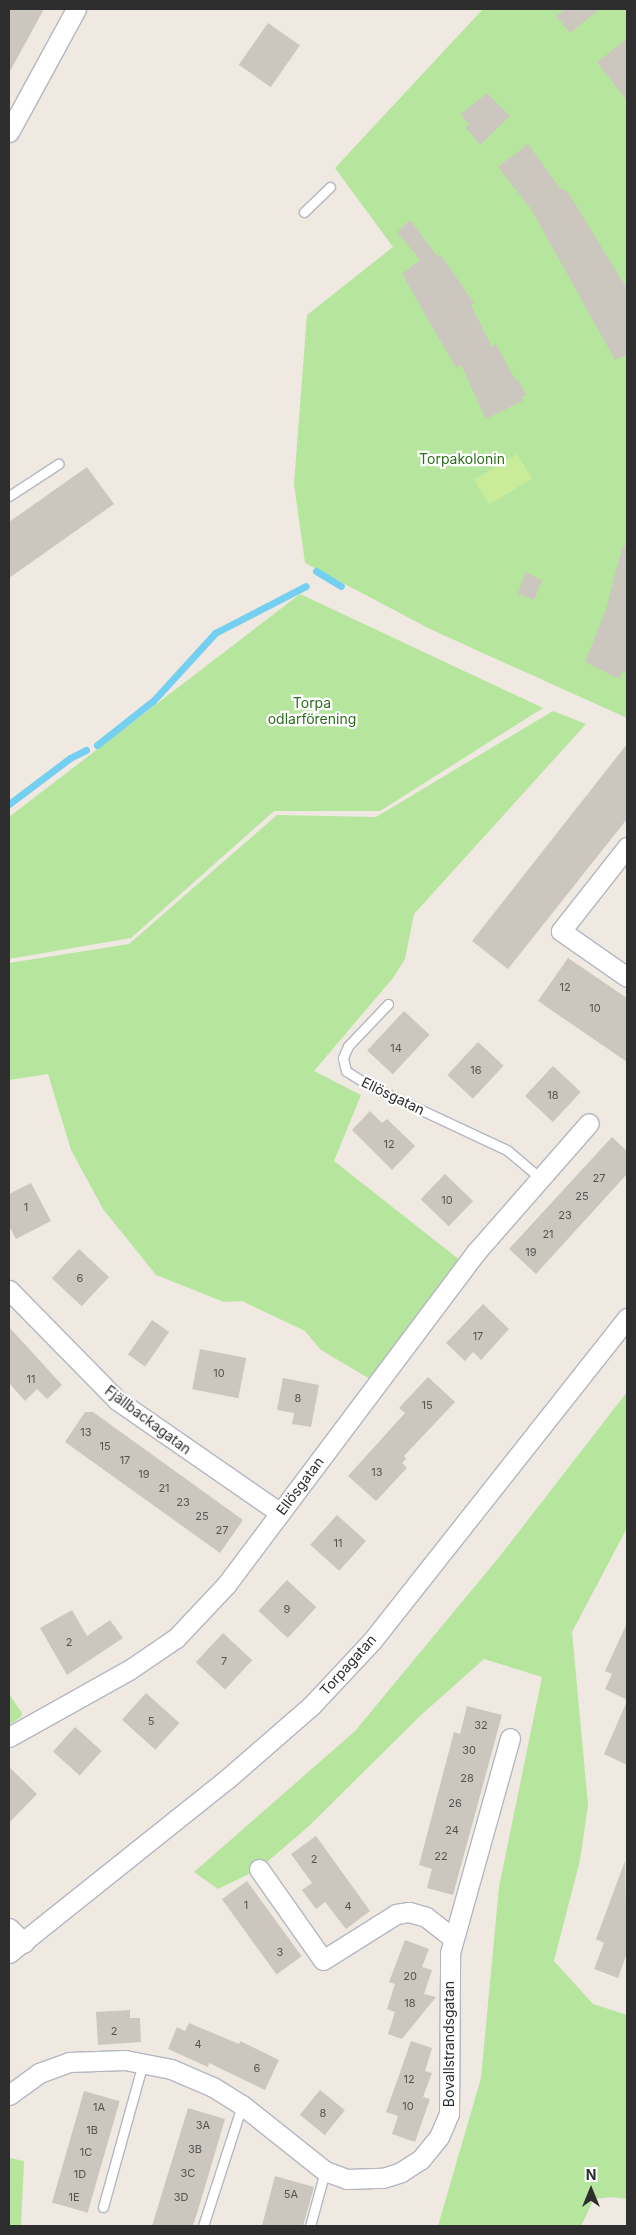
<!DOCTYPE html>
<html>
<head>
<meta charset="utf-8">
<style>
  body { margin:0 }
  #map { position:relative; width:636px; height:2235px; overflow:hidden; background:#efe9e1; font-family:Inter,sans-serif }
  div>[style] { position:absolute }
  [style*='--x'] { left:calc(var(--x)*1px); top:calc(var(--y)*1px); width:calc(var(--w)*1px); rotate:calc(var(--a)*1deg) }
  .green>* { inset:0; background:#b6e59e }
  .pitch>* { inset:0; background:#c9ec9a; transform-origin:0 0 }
  .stream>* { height:7px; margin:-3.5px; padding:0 3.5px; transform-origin:3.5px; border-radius:3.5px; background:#75cff0 }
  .building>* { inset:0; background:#cbc7bf; transform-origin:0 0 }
  .roads { filter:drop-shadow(1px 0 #b4b7c1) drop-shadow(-1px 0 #b4b7c1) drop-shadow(0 1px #b4b7c1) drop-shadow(0 -1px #b4b7c1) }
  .service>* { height:9px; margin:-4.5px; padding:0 4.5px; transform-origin:4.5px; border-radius:4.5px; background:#fff }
  .minor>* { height:19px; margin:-9.5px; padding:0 9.5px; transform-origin:9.5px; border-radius:9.5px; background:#fff }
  span { translate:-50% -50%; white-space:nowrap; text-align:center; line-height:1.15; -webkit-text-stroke:4.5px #fff; paint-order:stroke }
  .number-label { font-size:11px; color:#555452 }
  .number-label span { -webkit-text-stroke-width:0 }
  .park-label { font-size:14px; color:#2c6e1b }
  .street-label { font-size:14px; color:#2e2e2e }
  .frame { position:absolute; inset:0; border:10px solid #2e2e2e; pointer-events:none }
  .north { position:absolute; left:566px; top:2165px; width:50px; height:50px; -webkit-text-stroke:4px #fff; paint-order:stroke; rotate:0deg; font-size:14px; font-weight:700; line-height:20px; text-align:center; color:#2e2e2e }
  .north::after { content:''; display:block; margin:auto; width:18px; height:22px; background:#2e2e2e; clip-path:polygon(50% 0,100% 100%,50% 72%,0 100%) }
</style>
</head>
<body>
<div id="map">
  <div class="green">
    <div style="clip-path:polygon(483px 9px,627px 9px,627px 718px,430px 629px,305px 563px,294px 484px,307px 315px,393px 247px,335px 168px)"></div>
    <div style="clip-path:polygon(300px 594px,543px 708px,380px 811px,274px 811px,131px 938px,9px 959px,9px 817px)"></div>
    <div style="clip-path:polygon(553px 711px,586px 724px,414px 914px,405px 959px,393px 978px,314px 1071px,361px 1095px,334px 1161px,461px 1261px,370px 1379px,321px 1350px,305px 1331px,242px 1301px,224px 1302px,156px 1275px,103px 1209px,71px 1150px,48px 1074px,9px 1080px,9px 963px,129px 944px,277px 815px,376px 817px)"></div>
    <div style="clip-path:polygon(627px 1392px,627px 1528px,572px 1632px,588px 1805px,580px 1860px,554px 1961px,593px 2004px,627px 2015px,627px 2199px,611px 2197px,594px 2199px,581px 2226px,438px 2226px,481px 2078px,499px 1887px,542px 1677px,484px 1659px,420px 1716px,309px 1826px,259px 1869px,218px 1889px,194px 1872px,355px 1731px,500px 1556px)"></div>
    <div style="clip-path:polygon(9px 1694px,22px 1713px,21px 1717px,9px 1725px)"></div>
    <div style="clip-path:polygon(9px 2158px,24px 2161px,21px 2226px,9px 2226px)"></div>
  </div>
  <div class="pitch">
    <div style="left:517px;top:454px;width:29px;height:50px;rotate:59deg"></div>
  </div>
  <div class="stream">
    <div style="--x:316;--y:571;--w:29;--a:31"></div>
    <div style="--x:97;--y:745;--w:71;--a:-38.2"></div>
    <div style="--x:153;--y:701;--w:92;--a:-47.6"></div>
    <div style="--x:215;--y:633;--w:102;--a:-27.3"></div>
    <div style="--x:9;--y:804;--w:76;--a:-37"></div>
    <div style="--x:70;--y:758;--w:18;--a:-27"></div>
  </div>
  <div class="building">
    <div style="clip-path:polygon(9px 9px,44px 9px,9px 73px)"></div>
    <div style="clip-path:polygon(565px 9px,600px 9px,570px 33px,556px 16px)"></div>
    <div style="left:268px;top:23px;width:39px;height:51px;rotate:35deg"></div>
    <div style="clip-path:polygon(627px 39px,627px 101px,597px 62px)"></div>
    <div style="clip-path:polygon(487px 93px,510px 116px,480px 145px,466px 128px,469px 125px,461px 114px)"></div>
    <div style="clip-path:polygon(528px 144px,560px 188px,568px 192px,627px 289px,627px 354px,615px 360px,531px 209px,498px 167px)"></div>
    <div style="clip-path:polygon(410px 220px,438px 257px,441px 255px,474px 303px,471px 305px,492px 347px,496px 344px,516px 381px,518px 379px,526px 395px,522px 397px,524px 400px,486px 419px,461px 365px,456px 368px,402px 274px,420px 260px,397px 232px)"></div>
    <div style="clip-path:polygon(87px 467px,114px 504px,9px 578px,9px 522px)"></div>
    <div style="clip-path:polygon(623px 545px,627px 546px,627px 674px,622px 672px,619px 679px,585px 662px,605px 612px)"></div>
    <div style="clip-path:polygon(525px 572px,542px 580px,534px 600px,518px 594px)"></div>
    <div style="clip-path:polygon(627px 744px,627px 819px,508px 969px,472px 941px)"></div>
    <div style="clip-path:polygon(568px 958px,627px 998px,627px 1062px,538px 1001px)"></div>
    <div style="left:404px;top:1011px;width:35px;height:54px;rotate:43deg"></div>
    <div style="left:478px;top:1042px;width:35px;height:45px;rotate:43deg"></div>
    <div style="left:553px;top:1066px;width:38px;height:41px;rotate:43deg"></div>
    <div style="clip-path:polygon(370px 1111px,382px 1123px,387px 1119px,415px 1146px,392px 1170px,352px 1130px)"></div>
    <div style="clip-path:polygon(612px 1137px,627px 1151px,627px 1174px,536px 1274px,509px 1249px)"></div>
    <div style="left:445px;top:1174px;width:39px;height:35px;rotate:44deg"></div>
    <div style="clip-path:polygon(31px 1183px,51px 1221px,16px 1239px,9px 1226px,9px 1194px)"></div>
    <div style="left:79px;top:1249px;width:41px;height:40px;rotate:43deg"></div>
    <div style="clip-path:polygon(483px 1304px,509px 1329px,481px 1360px,473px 1352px,465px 1361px,446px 1343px)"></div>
    <div style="left:152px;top:1320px;width:21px;height:42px;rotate:35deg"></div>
    <div style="clip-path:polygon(9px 1327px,62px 1385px,47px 1399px,37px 1389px,25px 1401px,9px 1383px)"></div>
    <div style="left:200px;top:1349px;width:47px;height:41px;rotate:11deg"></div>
    <div style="clip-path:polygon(428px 1377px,455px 1402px,404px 1456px,406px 1459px,402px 1463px,407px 1468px,376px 1501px,348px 1476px,405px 1413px,399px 1408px)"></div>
    <div style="clip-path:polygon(283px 1378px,319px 1385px,311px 1427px,292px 1424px,294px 1413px,277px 1410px)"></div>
    <div style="clip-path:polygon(85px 1412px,93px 1412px,243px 1520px,220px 1553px,65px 1442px)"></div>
    <div style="left:337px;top:1515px;width:39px;height:40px;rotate:42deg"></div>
    <div style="left:287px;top:1580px;width:40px;height:42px;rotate:43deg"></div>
    <div style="clip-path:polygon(72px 1610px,87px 1636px,110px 1620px,123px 1638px,67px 1675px,40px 1628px)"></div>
    <div style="clip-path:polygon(627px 1623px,627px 1700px,605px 1689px,612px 1674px,605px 1671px)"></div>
    <div style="left:223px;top:1633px;width:40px;height:40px;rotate:43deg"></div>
    <div style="left:146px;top:1693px;width:45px;height:36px;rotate:42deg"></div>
    <div style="clip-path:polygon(627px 1701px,627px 1765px,604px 1754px)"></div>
    <div style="clip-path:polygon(467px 1706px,502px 1715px,453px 1895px,427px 1888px,432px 1869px,419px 1865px,454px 1732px,460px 1734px)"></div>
    <div style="left:75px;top:1727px;width:36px;height:33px;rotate:42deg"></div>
    <div style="clip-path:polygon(9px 1767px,37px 1794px,9px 1823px)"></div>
    <div style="clip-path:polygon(316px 1836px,370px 1911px,346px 1929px,325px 1902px,316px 1909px,302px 1890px,312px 1883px,291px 1854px)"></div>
    <div style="clip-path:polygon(625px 1861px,627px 1953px,618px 1978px,594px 1969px,604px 1943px,596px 1939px)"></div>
    <div style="left:247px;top:1881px;width:93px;height:31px;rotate:54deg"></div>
    <div style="clip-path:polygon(405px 1940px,429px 1949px,422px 1967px,432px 1970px,424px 1994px,436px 1997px,402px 2039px,388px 2034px,395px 2012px,387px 2009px,395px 1984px,389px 1982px)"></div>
    <div style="clip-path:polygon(130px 2010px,130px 2018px,140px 2018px,141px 2042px,98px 2045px,96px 2012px)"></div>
    <div style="clip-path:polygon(189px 2023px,239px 2044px,240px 2041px,279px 2060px,265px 2090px,209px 2063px,208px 2067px,168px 2049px,177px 2027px,185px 2031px)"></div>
    <div style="clip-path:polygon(411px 2041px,432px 2048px,425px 2071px,432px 2073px,423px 2097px,430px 2099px,415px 2142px,392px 2134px,398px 2116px,386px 2112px)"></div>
    <div style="left:320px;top:2090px;width:32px;height:32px;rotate:39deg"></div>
    <div style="left:84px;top:2091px;width:37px;height:116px;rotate:16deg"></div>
    <div style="clip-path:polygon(188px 2108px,225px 2119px,204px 2190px,193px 2226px,152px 2226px)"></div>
    <div style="clip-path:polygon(275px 2176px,314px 2187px,303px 2226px,262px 2226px)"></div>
  </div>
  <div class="roads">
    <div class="service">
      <div style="--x:304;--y:212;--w:36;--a:-44"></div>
      <div style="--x:9;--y:496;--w:59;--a:-33.1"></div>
      <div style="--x:388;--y:1004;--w:58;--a:133.6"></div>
      <div style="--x:348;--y:1046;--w:13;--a:113"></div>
      <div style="--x:343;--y:1058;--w:13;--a:77"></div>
      <div style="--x:346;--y:1071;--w:26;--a:32"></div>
      <div style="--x:368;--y:1085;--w:153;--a:25.1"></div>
      <div style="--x:507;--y:1150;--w:42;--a:40.2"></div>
      <div style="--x:103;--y:2207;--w:149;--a:-74.5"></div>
      <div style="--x:203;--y:2226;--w:127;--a:-72.1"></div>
      <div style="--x:310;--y:2226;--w:57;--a:-74.7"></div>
    </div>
    <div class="minor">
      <div style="--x:9;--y:132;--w:140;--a:-61.4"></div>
      <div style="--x:627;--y:847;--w:107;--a:128.2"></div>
      <div style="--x:561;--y:931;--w:80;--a:34.9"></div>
      <div style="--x:9;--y:1290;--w:154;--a:45.5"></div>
      <div style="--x:117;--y:1400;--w:198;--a:34.7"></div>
      <div style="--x:9;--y:1737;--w:137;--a:-29.2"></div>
      <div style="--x:129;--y:1670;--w:57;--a:-34.2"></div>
      <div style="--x:176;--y:1638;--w:73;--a:-46.7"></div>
      <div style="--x:226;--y:1585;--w:416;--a:-53.1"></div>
      <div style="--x:476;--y:1252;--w:171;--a:-48.8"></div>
      <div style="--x:259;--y:1869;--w:111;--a:54.9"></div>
      <div style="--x:323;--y:1960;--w:86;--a:-32.2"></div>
      <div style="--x:396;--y:1914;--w:13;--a:-9"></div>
      <div style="--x:409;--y:1912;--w:18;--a:16"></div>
      <div style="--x:426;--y:1917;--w:34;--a:38"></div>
      <div style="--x:9;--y:1928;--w:21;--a:45"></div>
      <div style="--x:9;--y:1953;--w:279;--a:-38.6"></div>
      <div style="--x:227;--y:1779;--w:111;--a:-41"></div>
      <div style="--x:311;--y:1706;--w:89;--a:-46.8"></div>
      <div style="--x:372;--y:1641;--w:412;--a:-51.7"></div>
      <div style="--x:9;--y:2095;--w:37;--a:-36"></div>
      <div style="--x:39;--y:2073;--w:32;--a:-20"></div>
      <div style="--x:69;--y:2062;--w:56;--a:-2"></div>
      <div style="--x:125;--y:2060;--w:47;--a:11.1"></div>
      <div style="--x:171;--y:2069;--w:46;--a:23.2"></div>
      <div style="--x:213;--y:2087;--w:34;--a:32"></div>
      <div style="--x:242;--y:2105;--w:106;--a:38.5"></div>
      <div style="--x:325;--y:2171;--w:23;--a:20"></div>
      <div style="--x:347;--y:2179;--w:36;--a:-2"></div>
      <div style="--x:383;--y:2178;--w:19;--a:-18"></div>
      <div style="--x:401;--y:2172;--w:24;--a:-33"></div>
      <div style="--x:421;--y:2159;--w:28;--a:-51"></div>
      <div style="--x:439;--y:2137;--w:25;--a:-67"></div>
      <div style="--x:449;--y:2114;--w:161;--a:-89.6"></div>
      <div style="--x:450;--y:1953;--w:223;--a:-74.4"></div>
    </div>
  </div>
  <div class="number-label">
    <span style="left:565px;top:987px">12</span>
    <span style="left:595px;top:1008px">10</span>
    <span style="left:396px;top:1048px">14</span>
    <span style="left:476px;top:1070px">16</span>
    <span style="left:553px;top:1095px">18</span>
    <span style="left:389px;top:1144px">12</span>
    <span style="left:599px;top:1178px">27</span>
    <span style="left:582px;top:1196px">25</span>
    <span style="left:447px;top:1200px">10</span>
    <span style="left:26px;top:1207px">1</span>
    <span style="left:565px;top:1215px">23</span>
    <span style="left:548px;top:1234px">21</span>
    <span style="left:531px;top:1252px">19</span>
    <span style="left:80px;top:1278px">6</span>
    <span style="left:478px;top:1336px">17</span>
    <span style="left:219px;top:1373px">10</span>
    <span style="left:31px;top:1379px">11</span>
    <span style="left:298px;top:1398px">8</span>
    <span style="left:427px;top:1405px">15</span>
    <span style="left:86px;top:1432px">13</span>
    <span style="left:105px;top:1446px">15</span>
    <span style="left:125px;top:1460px">17</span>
    <span style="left:377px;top:1472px">13</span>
    <span style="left:144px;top:1474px">19</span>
    <span style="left:164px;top:1488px">21</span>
    <span style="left:183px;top:1502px">23</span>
    <span style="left:202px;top:1516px">25</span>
    <span style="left:222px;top:1530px">27</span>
    <span style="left:338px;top:1543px">11</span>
    <span style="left:287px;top:1609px">9</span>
    <span style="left:69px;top:1642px">2</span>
    <span style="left:224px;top:1661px">7</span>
    <span style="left:151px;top:1721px">5</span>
    <span style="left:481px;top:1725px">32</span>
    <span style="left:469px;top:1750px">30</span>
    <span style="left:467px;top:1778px">28</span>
    <span style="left:455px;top:1803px">26</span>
    <span style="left:452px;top:1830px">24</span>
    <span style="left:441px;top:1856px">22</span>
    <span style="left:314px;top:1859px">2</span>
    <span style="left:246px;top:1905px">1</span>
    <span style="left:348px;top:1906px">4</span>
    <span style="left:280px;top:1952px">3</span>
    <span style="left:410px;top:1976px">20</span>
    <span style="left:410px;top:2003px">18</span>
    <span style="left:114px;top:2031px">2</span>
    <span style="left:198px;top:2044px">4</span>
    <span style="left:257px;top:2068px">6</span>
    <span style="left:409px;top:2079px">12</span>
    <span style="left:408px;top:2106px">10</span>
    <span style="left:99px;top:2107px">1A</span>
    <span style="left:323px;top:2113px">8</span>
    <span style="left:203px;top:2125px">3A</span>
    <span style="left:92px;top:2130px">1B</span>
    <span style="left:195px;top:2149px">3B</span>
    <span style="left:86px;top:2152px">1C</span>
    <span style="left:188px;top:2173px">3C</span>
    <span style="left:80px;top:2174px">1D</span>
    <span style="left:291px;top:2194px">5A</span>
    <span style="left:74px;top:2197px">1E</span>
    <span style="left:181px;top:2197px">3D</span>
  </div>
  <div class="park-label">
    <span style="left:462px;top:459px">Torpakolonin</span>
    <span style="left:312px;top:711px">Torpa<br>odlarförening</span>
  </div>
  <div class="street-label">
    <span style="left:393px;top:1096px;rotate:26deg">Ellösgatan</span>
    <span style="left:148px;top:1420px;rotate:37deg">Fjällbackagatan</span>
    <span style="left:300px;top:1486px;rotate:-53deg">Ellösgatan</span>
    <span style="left:348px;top:1665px;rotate:-48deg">Torpagatan</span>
    <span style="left:449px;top:2044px;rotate:-90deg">Bovallstrandsgatan</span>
  </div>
  <div class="frame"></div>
  <div class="north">N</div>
</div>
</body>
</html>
